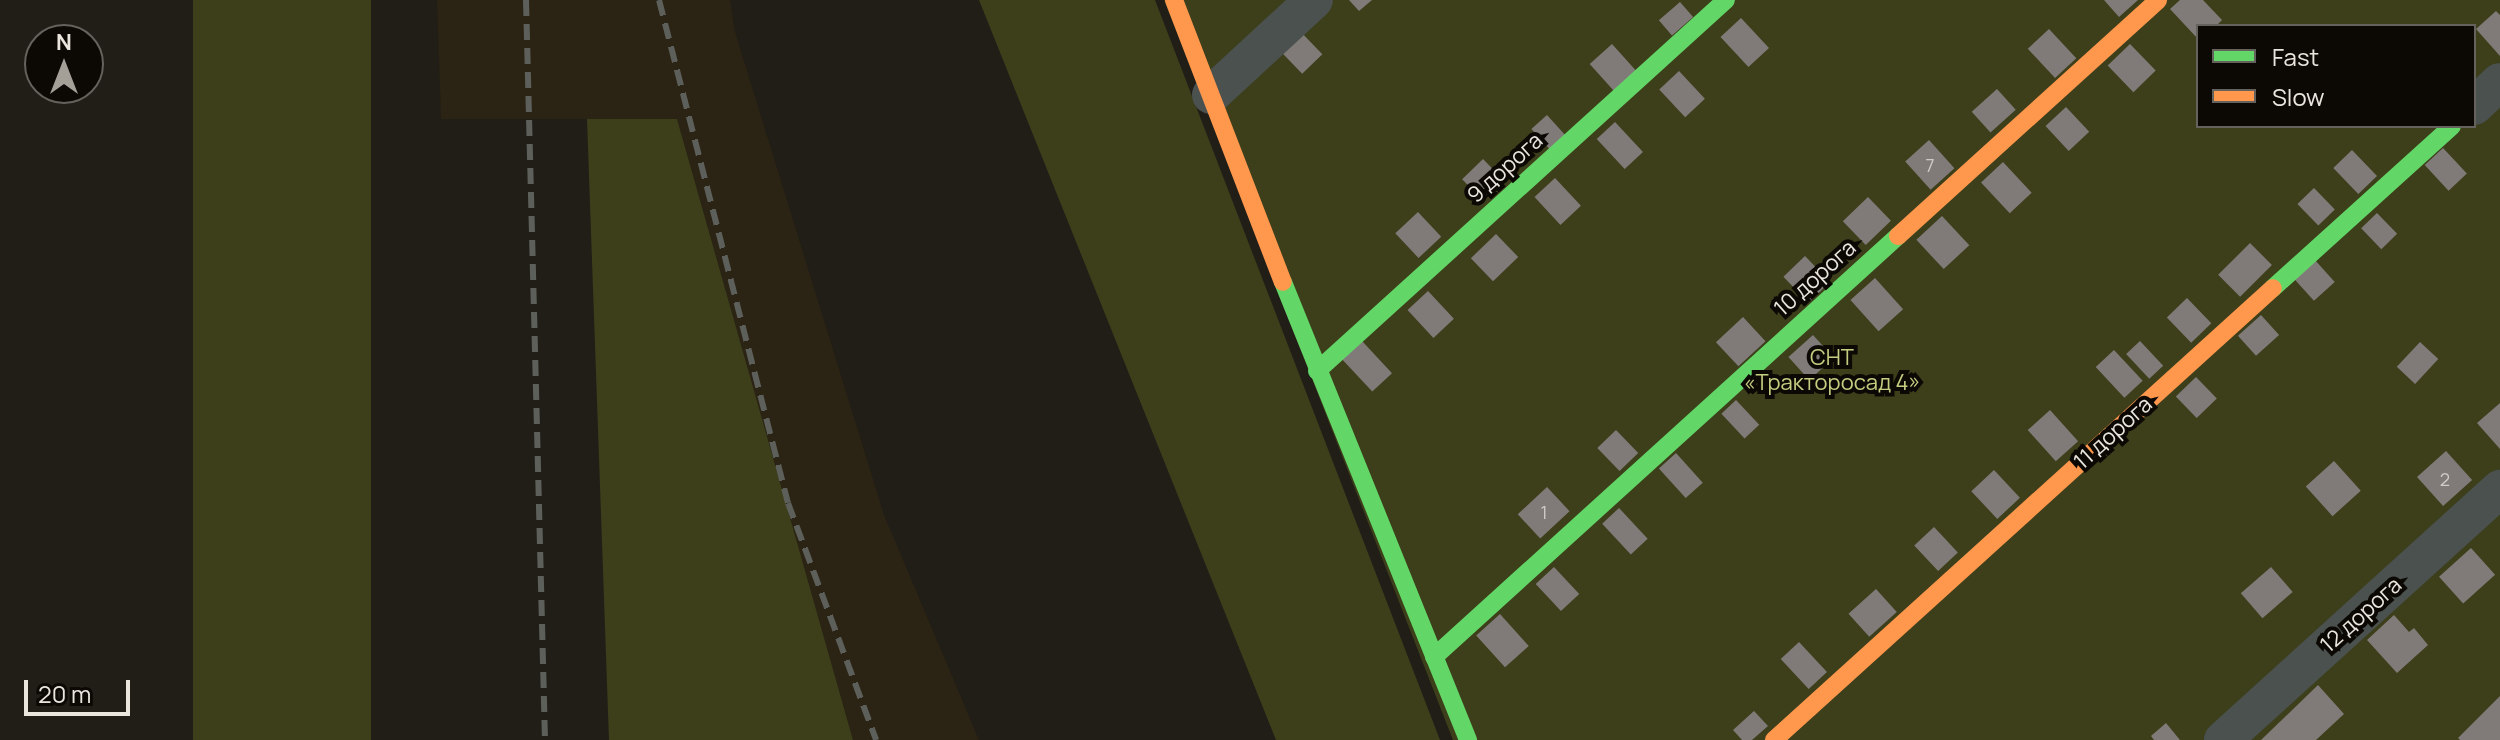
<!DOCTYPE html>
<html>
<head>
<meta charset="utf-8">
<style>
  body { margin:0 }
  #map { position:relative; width:2500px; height:740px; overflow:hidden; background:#211e17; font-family:Manrope,sans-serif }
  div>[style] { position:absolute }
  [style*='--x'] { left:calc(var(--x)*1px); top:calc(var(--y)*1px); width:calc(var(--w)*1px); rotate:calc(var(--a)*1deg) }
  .built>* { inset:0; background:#2b2313 }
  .green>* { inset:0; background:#3d3f1b; transform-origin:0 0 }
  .building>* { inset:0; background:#807b79; transform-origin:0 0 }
  .street>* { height:38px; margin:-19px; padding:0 19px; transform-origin:19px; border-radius:19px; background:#4a514f }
  .fast>* { height:18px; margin:-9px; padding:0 9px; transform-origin:9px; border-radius:9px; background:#63d668 }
  .slow>* { height:18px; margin:-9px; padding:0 9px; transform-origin:9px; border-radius:9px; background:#ff974d }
  .rail>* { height:6px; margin-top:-3px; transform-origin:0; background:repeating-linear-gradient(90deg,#5c5f5a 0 16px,transparent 0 24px) }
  span { translate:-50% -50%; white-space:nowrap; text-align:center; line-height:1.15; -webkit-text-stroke:8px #0c0905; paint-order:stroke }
  .number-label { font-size:18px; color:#d0cbc5 }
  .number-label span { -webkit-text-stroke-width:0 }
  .street-label { font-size:22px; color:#eae6de }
  .park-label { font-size:22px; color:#c5cd81 }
  .legend { position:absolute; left:2196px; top:24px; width:280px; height:104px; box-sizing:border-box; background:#0c0905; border:2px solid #65615c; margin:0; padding:10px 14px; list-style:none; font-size:24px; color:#eae6de }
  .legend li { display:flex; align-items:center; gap:16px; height:40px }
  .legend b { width:40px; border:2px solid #65615c }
  .north { position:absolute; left:24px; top:24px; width:80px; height:80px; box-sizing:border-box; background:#0c0905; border:2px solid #65615c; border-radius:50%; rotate:0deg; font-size:22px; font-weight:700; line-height:32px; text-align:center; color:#eae6de }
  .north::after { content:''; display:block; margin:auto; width:28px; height:36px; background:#a4a098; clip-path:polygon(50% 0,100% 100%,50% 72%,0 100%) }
  .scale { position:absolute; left:24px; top:680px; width:106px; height:36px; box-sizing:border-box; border:4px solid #eae6de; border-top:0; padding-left:10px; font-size:24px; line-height:28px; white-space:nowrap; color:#eae6de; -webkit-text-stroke:6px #0c0905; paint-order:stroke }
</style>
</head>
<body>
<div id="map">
  <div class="built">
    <div style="clip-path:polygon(437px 0,730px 0,735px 32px,884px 515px,979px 740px,853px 740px,677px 119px,441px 119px)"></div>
  </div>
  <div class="green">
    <div style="left:193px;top:0;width:178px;height:740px"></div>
    <div style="clip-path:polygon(979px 0,1155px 0,1440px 740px,1276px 740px)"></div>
    <div style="clip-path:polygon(evenodd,1164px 0,2500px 0,2500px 740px,1453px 740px,1164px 0,2198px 26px,2474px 26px,2474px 126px,2198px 126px,2198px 26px)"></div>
    <div style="clip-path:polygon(587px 119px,677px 119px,853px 740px,609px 740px)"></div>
  </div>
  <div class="building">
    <div style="clip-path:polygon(1349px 0,1372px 0,1359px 11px)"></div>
    <div style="clip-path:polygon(2104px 0,2138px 0,2119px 17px)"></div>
    <div style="clip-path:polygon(2180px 0,2203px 0,2222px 20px,2216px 26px,2198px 26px,2198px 39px,2170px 9px)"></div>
    <div style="left:1680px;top:2px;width:20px;height:28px;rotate:49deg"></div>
    <div style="clip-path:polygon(2496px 11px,2500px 15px,2500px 56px,2476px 29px)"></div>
    <div style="left:1741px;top:18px;width:41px;height:28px;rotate:47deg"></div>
    <div style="left:1298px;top:29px;width:35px;height:28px;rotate:46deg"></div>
    <div style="left:2049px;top:29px;width:40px;height:29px;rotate:47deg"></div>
    <div style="left:1612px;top:44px;width:36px;height:30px;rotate:48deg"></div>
    <div style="left:2130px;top:44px;width:37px;height:31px;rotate:46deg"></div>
    <div style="left:1679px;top:71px;width:38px;height:27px;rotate:47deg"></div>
    <div style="left:1997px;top:89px;width:28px;height:34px;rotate:48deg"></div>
    <div style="left:2066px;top:107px;width:34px;height:28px;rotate:47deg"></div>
    <div style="left:1547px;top:115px;width:27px;height:21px;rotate:48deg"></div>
    <div style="left:1615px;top:122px;width:41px;height:25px;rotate:47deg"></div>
    <div style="left:1929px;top:140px;width:38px;height:32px;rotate:48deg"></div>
    <div style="left:2443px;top:148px;width:35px;height:25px;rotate:47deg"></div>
    <div style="left:2352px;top:150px;width:36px;height:26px;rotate:46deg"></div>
    <div style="left:1483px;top:159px;width:30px;height:29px;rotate:46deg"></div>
    <div style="left:2003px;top:162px;width:42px;height:30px;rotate:47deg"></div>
    <div style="left:1555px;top:178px;width:38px;height:28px;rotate:47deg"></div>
    <div style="left:2314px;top:188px;width:30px;height:23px;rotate:46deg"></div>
    <div style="left:1868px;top:197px;width:33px;height:35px;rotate:46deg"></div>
    <div style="left:1418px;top:212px;width:34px;height:31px;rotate:47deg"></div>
    <div style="left:2377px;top:213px;width:29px;height:22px;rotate:46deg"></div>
    <div style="left:1942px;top:216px;width:40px;height:35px;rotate:47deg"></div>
    <div style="left:1496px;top:234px;width:32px;height:35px;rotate:46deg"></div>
    <div style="left:2250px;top:243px;width:31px;height:45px;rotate:45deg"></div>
    <div style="left:1805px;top:256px;width:36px;height:30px;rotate:46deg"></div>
    <div style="left:2314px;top:259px;width:31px;height:28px;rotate:48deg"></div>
    <div style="left:1875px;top:278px;width:42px;height:33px;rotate:48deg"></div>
    <div style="left:1428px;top:291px;width:38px;height:28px;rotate:47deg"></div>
    <div style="left:2187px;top:298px;width:35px;height:28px;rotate:46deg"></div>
    <div style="left:2261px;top:315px;width:27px;height:31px;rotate:48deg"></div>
    <div style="left:1743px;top:317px;width:33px;height:37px;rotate:47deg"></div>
    <div style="left:1813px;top:335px;width:31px;height:33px;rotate:48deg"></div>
    <div style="left:1362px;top:341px;width:44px;height:27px;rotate:47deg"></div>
    <div style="left:2140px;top:341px;width:34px;height:19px;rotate:47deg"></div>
    <div style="left:2420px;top:342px;width:25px;height:34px;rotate:43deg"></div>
    <div style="left:2114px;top:350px;width:42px;height:25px;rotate:47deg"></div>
    <div style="left:2196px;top:377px;width:30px;height:28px;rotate:46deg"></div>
    <div style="left:1736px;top:400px;width:34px;height:20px;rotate:47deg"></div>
    <div style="clip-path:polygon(2500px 403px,2500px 449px,2477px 423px)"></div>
    <div style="left:2050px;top:410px;width:42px;height:30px;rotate:48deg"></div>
    <div style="left:1616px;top:430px;width:32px;height:26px;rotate:46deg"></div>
    <div style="left:2446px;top:451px;width:39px;height:39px;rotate:48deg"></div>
    <div style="left:1676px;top:453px;width:40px;height:23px;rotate:48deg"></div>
    <div style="left:2334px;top:461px;width:40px;height:38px;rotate:48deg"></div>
    <div style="left:1994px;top:470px;width:38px;height:31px;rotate:47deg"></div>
    <div style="left:1547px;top:487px;width:33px;height:40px;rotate:47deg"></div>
    <div style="left:1619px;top:508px;width:42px;height:23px;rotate:47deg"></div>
    <div style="left:1934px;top:527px;width:35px;height:27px;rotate:47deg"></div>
    <div style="left:2471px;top:548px;width:36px;height:43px;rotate:48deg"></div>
    <div style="left:1554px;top:567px;width:37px;height:25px;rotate:47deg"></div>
    <div style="left:2271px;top:567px;width:33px;height:40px;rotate:49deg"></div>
    <div style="left:1876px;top:589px;width:31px;height:37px;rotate:48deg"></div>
    <div style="left:1500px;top:614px;width:43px;height:32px;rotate:48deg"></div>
    <div style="clip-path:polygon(2394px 615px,2409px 632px,2414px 628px,2428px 645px,2397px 673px,2367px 640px)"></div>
    <div style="left:1799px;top:642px;width:41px;height:25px;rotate:47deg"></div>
    <div style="clip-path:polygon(2318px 685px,2344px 714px,2316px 740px,2261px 740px)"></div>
    <div style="clip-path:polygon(2500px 696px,2500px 740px,2460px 740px,2458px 738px)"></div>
    <div style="clip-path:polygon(1754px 711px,1768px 726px,1752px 740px,1742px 740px,1733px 730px)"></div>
    <div style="clip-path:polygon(2166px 723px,2180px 740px,2154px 740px,2151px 736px)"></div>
  </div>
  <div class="street">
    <div style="--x:1211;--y:95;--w:140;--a:-42.7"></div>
    <div style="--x:2474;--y:106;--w:35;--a:-43"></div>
    <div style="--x:2223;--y:740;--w:374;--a:-42.2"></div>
  </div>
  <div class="fast">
    <div style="--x:1283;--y:282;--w:494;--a:68"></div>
    <div style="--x:2273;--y:288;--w:241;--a:-42.1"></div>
    <div style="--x:1317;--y:371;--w:552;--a:-42.21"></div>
    <div style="--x:1434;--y:657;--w:627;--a:-42.22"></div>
  </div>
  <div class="slow">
    <div style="--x:1174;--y:0;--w:302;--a:68.9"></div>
    <div style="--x:1898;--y:236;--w:351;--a:-42.2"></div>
    <div style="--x:1774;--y:740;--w:673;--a:-42.17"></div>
  </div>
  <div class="rail">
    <div style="--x:526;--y:0;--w:740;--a:88.53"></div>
    <div style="--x:659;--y:0;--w:519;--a:75.62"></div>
    <div style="--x:788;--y:503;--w:253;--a:69.6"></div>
  </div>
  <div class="number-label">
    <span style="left:1930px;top:165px">7</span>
    <span style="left:2445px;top:479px">2</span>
    <span style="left:1544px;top:512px">1</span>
  </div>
  <div class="street-label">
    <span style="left:1505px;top:168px;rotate:-42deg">9 дорога</span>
    <span style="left:1815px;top:278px;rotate:-42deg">10 дорога</span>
    <span style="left:2113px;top:433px;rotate:-42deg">11 дорога</span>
    <span style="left:2361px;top:615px;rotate:-42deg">12 дорога</span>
  </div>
  <div class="park-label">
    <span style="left:1832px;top:370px">СНТ<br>«Тракторосад 4»</span>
  </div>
  <ul class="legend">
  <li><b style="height:10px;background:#63d668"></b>Fast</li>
  <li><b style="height:10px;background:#ff974d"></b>Slow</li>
  </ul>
  <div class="north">N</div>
  <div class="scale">20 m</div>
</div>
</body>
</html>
